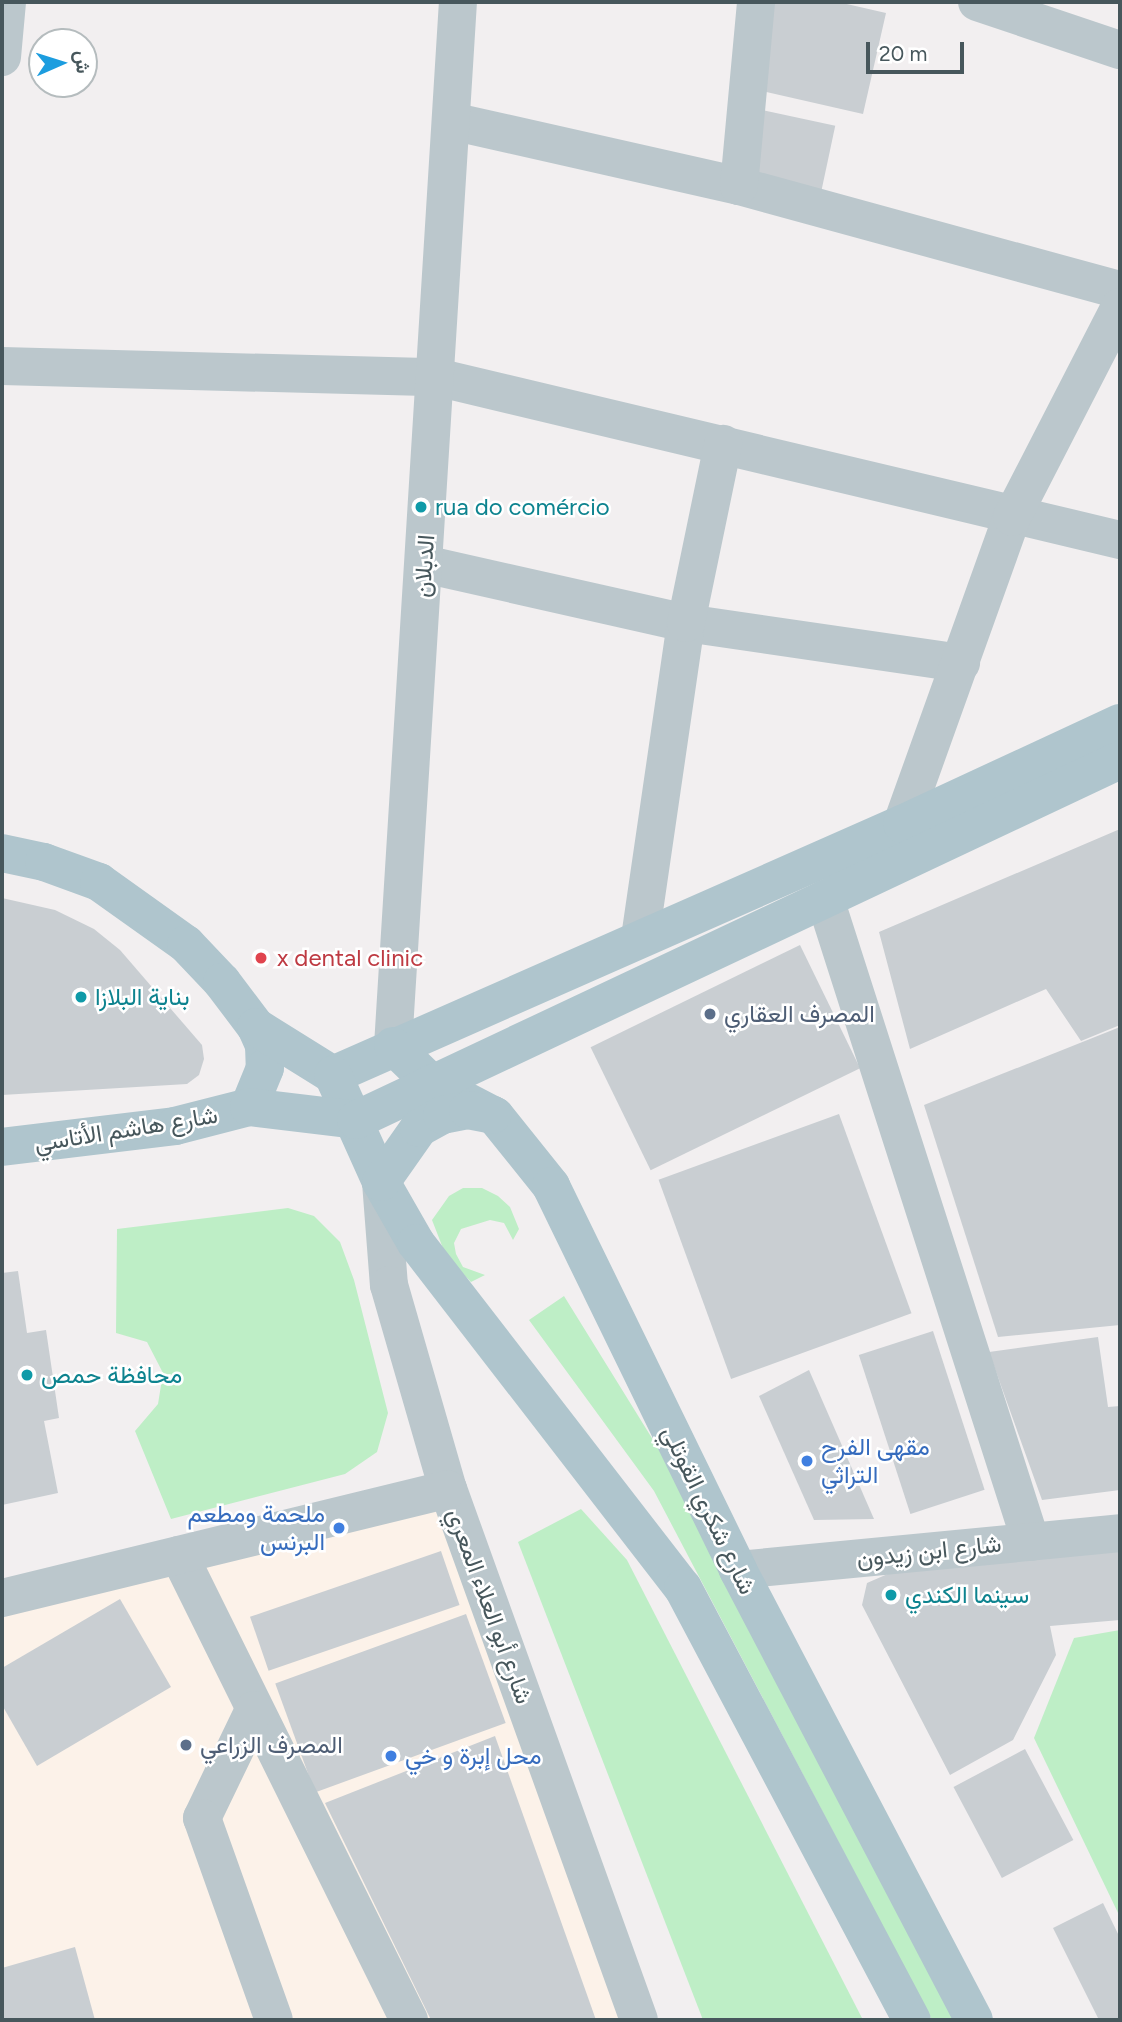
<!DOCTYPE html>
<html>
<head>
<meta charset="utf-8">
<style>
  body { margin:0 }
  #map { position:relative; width:1122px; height:2022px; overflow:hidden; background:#f2eff0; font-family:Figtree,Vazirmatn,sans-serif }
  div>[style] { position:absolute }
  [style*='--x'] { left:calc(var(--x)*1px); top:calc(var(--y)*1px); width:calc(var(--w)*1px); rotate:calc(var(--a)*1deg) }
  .commercial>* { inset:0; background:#fcf2e9 }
  .green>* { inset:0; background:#beeec6 }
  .building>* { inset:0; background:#c9ced2; transform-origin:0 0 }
  .minor>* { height:38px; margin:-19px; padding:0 19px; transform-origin:19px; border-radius:19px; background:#bbc7cc }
  .major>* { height:38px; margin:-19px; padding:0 19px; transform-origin:19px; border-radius:19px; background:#afc5cd }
  .dots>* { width:19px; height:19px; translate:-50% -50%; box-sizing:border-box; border:4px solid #fff; border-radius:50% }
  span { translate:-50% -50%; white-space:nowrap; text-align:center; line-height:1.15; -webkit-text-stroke:5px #fff; paint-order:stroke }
  .culture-label { font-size:24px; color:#0d838f }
  .left { translate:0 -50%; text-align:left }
  .street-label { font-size:24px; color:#47575c }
  .health-label { font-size:24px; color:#be3a42 }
  .service-label { font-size:24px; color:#4e5e75 }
  .shop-label { font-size:24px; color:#366cbe }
  .right { translate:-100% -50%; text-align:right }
  .frame { position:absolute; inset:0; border:4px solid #47575c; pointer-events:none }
  .north { position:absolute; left:28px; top:28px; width:70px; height:70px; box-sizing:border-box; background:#fff; border:2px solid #b5bcbe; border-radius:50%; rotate:87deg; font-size:19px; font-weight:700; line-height:28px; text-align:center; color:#47575c }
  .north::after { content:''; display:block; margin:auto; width:24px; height:32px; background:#1c9ddf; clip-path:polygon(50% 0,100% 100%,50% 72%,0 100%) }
  .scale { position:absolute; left:866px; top:42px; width:98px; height:32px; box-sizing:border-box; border:4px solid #47575c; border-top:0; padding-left:9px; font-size:21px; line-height:24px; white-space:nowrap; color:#47575c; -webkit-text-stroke:5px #fff; paint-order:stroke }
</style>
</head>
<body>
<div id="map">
  <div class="commercial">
    <div style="clip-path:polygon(448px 1489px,639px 2020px,2px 2020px,2px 1596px)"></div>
  </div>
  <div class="green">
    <div style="clip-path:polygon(463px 1188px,482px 1188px,498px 1196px,510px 1207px,519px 1229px,513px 1240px,504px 1223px,490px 1220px,461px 1229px,454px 1243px,456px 1254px,463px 1267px,485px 1275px,471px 1282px,446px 1256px,432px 1220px,449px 1196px)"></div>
    <div style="clip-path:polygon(288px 1208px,314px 1216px,340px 1242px,354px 1280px,388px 1413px,377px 1452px,345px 1474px,171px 1519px,135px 1431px,158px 1404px,163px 1373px,147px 1342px,116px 1333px,117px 1229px)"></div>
    <div style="clip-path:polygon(564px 1296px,702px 1519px,965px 2020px,932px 2020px,654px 1491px,529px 1320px)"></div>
    <div style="clip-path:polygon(581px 1509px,627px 1560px,863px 2020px,703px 2020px,518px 1542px)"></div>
    <div style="clip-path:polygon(1120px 1630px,1120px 1917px,1034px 1738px,1074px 1638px)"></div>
  </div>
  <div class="building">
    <div style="clip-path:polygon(773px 2px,838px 2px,886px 13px,863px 114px,753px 89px)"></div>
    <div style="left:757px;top:109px;width:80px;height:75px;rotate:12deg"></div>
    <div style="clip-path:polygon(1120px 829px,1120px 1025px,1081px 1041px,1046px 989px,910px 1049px,879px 932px)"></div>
    <div style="clip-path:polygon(2px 898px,55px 910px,94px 929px,120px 950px,202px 1045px,204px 1059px,199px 1075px,187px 1084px,2px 1095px)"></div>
    <div style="left:800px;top:945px;width:137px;height:233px;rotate:64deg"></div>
    <div style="clip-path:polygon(1120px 1027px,1120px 1325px,998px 1337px,924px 1105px)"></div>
    <div style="left:839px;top:1114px;width:212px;height:192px;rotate:70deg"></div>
    <div style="clip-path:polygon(18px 1271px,27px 1333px,46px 1330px,59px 1418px,44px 1421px,58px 1493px,2px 1505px,2px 1273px)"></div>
    <div style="left:933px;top:1331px;width:167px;height:78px;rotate:72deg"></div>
    <div style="clip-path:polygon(1098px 1337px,1108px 1407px,1120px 1406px,1120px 1490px,1042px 1500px,989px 1352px)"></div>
    <div style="clip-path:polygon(809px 1370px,874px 1519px,814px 1520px,759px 1396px)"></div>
    <div style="clip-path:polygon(1120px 1550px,1120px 1620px,1050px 1626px,1056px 1655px,1013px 1740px,950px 1775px,862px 1605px,867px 1583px,890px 1573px)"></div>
    <div style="left:441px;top:1551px;width:57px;height:202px;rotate:71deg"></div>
    <div style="clip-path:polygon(120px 1599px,171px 1687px,37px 1766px,2px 1705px,2px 1668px)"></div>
    <div style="left:466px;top:1614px;width:116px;height:203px;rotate:70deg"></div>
    <div style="clip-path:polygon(495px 1736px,596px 2020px,431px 2020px,325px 1803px)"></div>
    <div style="left:1025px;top:1749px;width:103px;height:81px;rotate:62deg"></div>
    <div style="clip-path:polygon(1103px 1903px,1120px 1938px,1120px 2020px,1099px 2020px,1053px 1928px)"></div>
    <div style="clip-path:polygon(75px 1947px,95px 2020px,2px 2020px,2px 1968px)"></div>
  </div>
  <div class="minor">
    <div style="--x:977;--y:2;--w:151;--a:18.6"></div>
    <div style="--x:2;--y:57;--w:55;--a:-84.8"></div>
    <div style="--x:451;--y:121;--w:295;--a:12.7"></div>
    <div style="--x:739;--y:186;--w:395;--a:15.3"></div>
    <div style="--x:739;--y:186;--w:185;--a:-84.7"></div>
    <div style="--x:2;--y:366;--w:434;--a:1.5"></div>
    <div style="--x:436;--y:377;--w:703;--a:13.4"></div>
    <div style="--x:424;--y:564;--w:269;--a:12.7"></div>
    <div style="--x:686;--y:623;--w:278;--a:8.3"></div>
    <div style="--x:902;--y:824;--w:326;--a:-70.3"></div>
    <div style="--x:1012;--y:517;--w:236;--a:-62.8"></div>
    <div style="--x:825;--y:899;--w:675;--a:72.24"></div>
    <div style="--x:640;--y:938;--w:318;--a:-81.7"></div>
    <div style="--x:686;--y:623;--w:183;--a:-78.3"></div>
    <div style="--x:393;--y:1046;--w:1046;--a:-86.44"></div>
    <div style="--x:381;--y:1182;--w:103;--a:85.6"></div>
    <div style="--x:389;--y:1285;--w:212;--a:73.9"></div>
    <div style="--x:448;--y:1489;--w:564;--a:70.22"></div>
    <div style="--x:179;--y:1555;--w:519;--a:63.68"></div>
    <div style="--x:738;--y:1570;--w:384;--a:-5.5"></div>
    <div style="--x:2;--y:1598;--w:459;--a:-13.7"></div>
    <div style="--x:254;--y:1710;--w:120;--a:115.7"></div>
    <div style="--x:202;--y:1818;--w:214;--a:70.4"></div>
  </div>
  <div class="major">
    <div style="--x:2;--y:853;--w:43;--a:12.1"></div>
    <div style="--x:44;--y:862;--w:59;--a:20"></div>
    <div style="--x:99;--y:882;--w:107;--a:35.5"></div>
    <div style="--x:186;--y:944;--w:52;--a:46.5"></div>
    <div style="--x:222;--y:982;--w:56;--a:52.9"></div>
    <div style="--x:256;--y:1027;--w:20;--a:66"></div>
    <div style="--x:264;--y:1045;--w:23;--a:88"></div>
    <div style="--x:265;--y:1068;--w:42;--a:112.3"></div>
    <div style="--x:256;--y:1027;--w:91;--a:31.9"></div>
    <div style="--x:333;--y:1075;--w:622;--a:-23.8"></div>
    <div style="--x:902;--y:824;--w:240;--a:-24.9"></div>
    <div style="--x:393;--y:1046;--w:53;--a:44.2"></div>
    <div style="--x:431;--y:1083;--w:72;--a:27.3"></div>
    <div style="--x:495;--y:1116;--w:90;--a:51.3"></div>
    <div style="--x:551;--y:1186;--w:427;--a:64"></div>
    <div style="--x:738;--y:1570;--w:508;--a:62.33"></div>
    <div style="--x:333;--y:1075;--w:117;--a:65.8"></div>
    <div style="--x:381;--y:1182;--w:70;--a:60.2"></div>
    <div style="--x:416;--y:1243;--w:436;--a:52.3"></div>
    <div style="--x:683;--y:1588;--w:489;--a:62.1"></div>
    <div style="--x:2;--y:1147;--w:174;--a:-6.9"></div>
    <div style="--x:175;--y:1126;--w:76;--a:-14.4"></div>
    <div style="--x:249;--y:1107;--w:108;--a:6.9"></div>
    <div style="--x:356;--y:1120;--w:845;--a:-25.23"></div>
    <div style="--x:381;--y:1182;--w:66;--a:-54.9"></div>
    <div style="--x:419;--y:1128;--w:26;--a:-29"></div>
    <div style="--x:442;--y:1115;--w:26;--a:-11"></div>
    <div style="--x:468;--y:1110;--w:25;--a:11"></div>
  </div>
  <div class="dots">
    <div style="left:421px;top:507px;background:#0f9aa8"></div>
    <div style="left:261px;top:958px;background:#e0444e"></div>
    <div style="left:81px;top:997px;background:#0f9aa8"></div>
    <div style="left:710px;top:1014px;background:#5c6f8a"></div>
    <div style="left:27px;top:1375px;background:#0f9aa8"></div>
    <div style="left:807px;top:1461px;background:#3f7fe0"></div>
    <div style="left:339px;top:1528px;background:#3f7fe0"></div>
    <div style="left:891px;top:1595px;background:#0f9aa8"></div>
    <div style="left:186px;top:1745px;background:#5c6f8a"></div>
    <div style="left:391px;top:1756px;background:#3f7fe0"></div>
  </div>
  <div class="culture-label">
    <span class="left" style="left:435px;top:507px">rua do comércio</span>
    <span class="left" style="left:95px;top:997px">بناية البلازا</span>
    <span class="left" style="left:41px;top:1375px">محافظة حمص</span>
    <span class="left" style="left:905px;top:1595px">سينما الكندي</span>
  </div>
  <div class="street-label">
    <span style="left:424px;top:566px;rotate:-86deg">الدبلان</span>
    <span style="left:126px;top:1129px;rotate:-9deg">شارع هاشم الأتاسي</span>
    <span style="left:709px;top:1510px;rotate:64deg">شارع شكري القوتلي</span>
    <span style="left:929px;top:1551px;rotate:-6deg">شارع ابن زيدون</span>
    <span style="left:490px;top:1606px;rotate:70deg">شارع أبو العلاء المعري</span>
  </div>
  <div class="health-label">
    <span class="left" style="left:277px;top:958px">x dental clinic</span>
  </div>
  <div class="service-label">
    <span class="left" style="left:724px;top:1014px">المصرف العقاري</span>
    <span class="left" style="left:200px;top:1745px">المصرف الزراعي</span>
  </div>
  <div class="shop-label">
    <span class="left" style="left:821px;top:1461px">مقهى الفرح<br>التراثي</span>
    <span class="right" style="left:325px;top:1528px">ملحمة ومطعم<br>البرنس</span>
    <span class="left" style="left:405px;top:1756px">محل إبرة و خي</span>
  </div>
  <div class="frame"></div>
  <div class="north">ش</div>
  <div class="scale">20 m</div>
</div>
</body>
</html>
